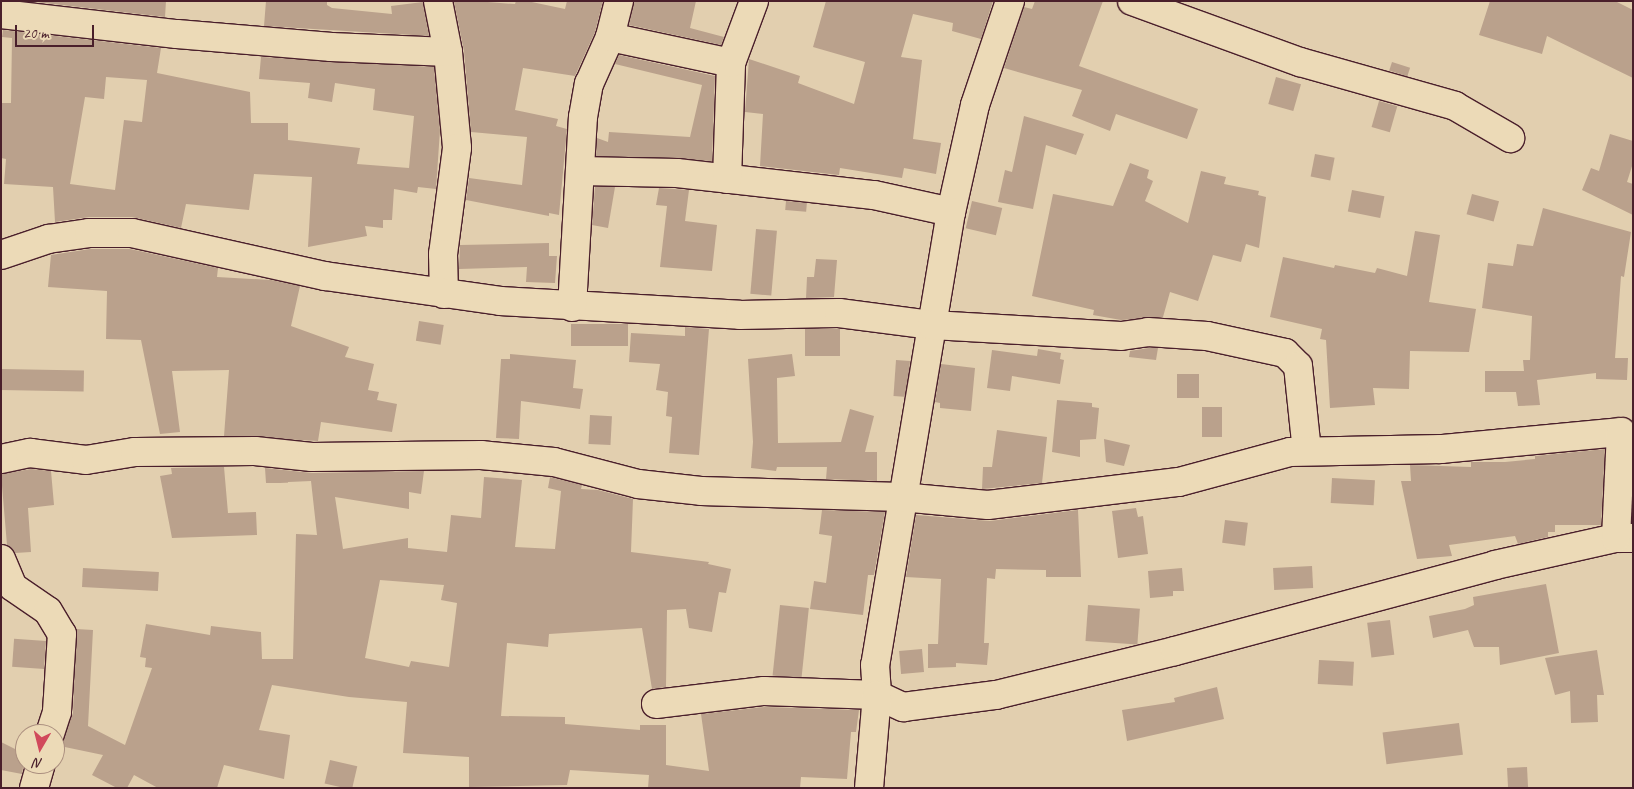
<!DOCTYPE html>
<html>
<head>
<meta charset="utf-8">
<style>
  body { margin:0 }
  #map { position:relative; width:1634px; height:789px; overflow:hidden; background:#e2cfaf; font-family:Caveat,sans-serif }
  div>[style] { position:absolute }
  [style*='--x'] { left:calc(var(--x)*1px); top:calc(var(--y)*1px); width:calc(var(--w)*1px); rotate:calc(var(--a)*1deg) }
  .building>* { inset:0; background:#baa18c; transform-origin:0 0 }
  .roads { filter:drop-shadow(1px 0 #4a1f2b) drop-shadow(-1px 0 #4a1f2b) drop-shadow(0 1px #4a1f2b) drop-shadow(0 -1px #4a1f2b) }
  .minor>* { height:28px; margin:-14px; padding:0 14px; transform-origin:14px; border-radius:14px; background:#ecdab7 }
  span { translate:-50% -50%; white-space:nowrap; text-align:center; line-height:1.15; -webkit-text-stroke:5px #ecdab7; paint-order:stroke }
  .frame { position:absolute; inset:0; border:2px solid #4a1f2b; pointer-events:none }
  .north { position:absolute; left:15px; top:724px; width:50px; height:50px; box-sizing:border-box; background:#ecdab7; border:1px solid #ab8f7f; border-radius:50%; rotate:188deg; font-size:14px; font-weight:700; line-height:20px; text-align:center; color:#4a1f2b }
  .north::after { content:''; display:block; margin:auto; width:18px; height:22px; background:#d1495b; clip-path:polygon(50% 0,100% 100%,50% 72%,0 100%) }
  .scale { position:absolute; left:15px; top:25px; width:79px; height:22px; box-sizing:border-box; border:2px solid #4a1f2b; border-top:0; padding-left:6px; font-size:15px; line-height:18px; white-space:nowrap; color:#4a1f2b; -webkit-text-stroke:4px #ecdab7; paint-order:stroke }
</style>
</head>
<body>
<div id="map">
  <div class="building">
    <div style="clip-path:polygon(27px 1px,166px 1px,165px 17px)"></div>
    <div style="clip-path:polygon(266px 1px,327px 1px,327px 5px,332px 8px,392px 14px,391px 6px,423px 2px,429px 36px,264px 26px)"></div>
    <div style="clip-path:polygon(475px 1px,515px 4px,516px 1px,527px 1px,565px 9px,567px 1px,603px 1px,595px 32px,575px 76px,523px 68px,515px 110px,558px 119px,556px 126px,567px 129px,559px 215px,549px 213px,549px 216px,466px 200px,469px 178px,522px 185px,527px 137px,471px 132px,464px 51px,454px 2px)"></div>
    <div style="clip-path:polygon(634px 1px,696px 1px,690px 28px,724px 37px,721px 45px,629px 25px)"></div>
    <div style="clip-path:polygon(826px 1px,993px 1px,981px 39px,952px 31px,953px 23px,913px 14px,901px 57px,922px 60px,913px 139px,941px 143px,936px 174px,904px 168px,902px 178px,840px 168px,839px 175px,760px 166px,763px 114px,745px 112px,749px 59px,800px 76px,798px 83px,854px 104px,865px 62px,813px 47px)"></div>
    <div style="clip-path:polygon(1035px 1px,1103px 1px,1079px 66px,1198px 109px,1187px 139px,1116px 114px,1110px 131px,1072px 116px,1082px 90px,1004px 68px,1024px 7px,1032px 9px)"></div>
    <div style="clip-path:polygon(1490px 1px,1615px 1px,1633px 10px,1633px 78px,1547px 36px,1542px 54px,1479px 35px)"></div>
    <div style="clip-path:polygon(evenodd,3px 30px,161px 48px,157px 73px,250px 92px,251px 123px,288px 123px,288px 140px,360px 148px,357px 164px,409px 168px,414px 116px,373px 110px,375px 89px,335px 83px,332px 102px,308px 98px,310px 83px,259px 79px,261px 57px,434px 67px,440px 130px,436px 189px,418px 187px,417px 193px,394px 189px,392px 220px,383px 220px,383px 228px,365px 226px,367px 236px,308px 247px,312px 177px,254px 174px,249px 210px,186px 204px,181px 228px,132px 217px,89px 217px,55px 222px,53px 187px,4px 184px,6px 159px,1px 158px,1px 103px,11px 103px,12px 38px,2px 37px,3px 30px,106px 77px,147px 80px,142px 122px,124px 120px,115px 190px,70px 184px,85px 97px,104px 99px,106px 77px)"></div>
    <div style="clip-path:polygon(619px 55px,715px 76px,712px 161px,596px 156px,597px 138px,608px 142px,609px 132px,690px 137px,702px 85px,615px 64px)"></div>
    <div style="left:1392px;top:62px;width:19px;height:9px;rotate:18deg"></div>
    <div style="left:1276px;top:77px;width:26px;height:28px;rotate:16deg"></div>
    <div style="left:1379px;top:101px;width:19px;height:27px;rotate:16deg"></div>
    <div style="clip-path:polygon(1024px 116px,1084px 134px,1076px 155px,1046px 145px,1033px 209px,998px 202px,1005px 170px,1012px 172px)"></div>
    <div style="clip-path:polygon(1610px 134px,1633px 141px,1633px 163px,1627px 182px,1633px 184px,1633px 215px,1582px 190px,1591px 168px,1599px 171px)"></div>
    <div style="left:1315px;top:154px;width:20px;height:23px;rotate:11deg"></div>
    <div style="clip-path:polygon(1130px 163px,1149px 170px,1147px 178px,1153px 181px,1145px 201px,1188px 223px,1201px 171px,1226px 177px,1224px 184px,1259px 191px,1258px 195px,1266px 197px,1259px 248px,1246px 244px,1241px 262px,1213px 255px,1198px 301px,1170px 292px,1163px 317px,1121px 320px,1093px 315px,1094px 310px,1032px 296px,1053px 194px,1113px 206px)"></div>
    <div style="clip-path:polygon(595px 187px,615px 187px,608px 228px,592px 225px)"></div>
    <div style="clip-path:polygon(659px 188px,689px 190px,685px 221px,717px 225px,712px 271px,660px 267px,667px 206px,656px 205px)"></div>
    <div style="left:1352px;top:190px;width:33px;height:22px;rotate:11deg"></div>
    <div style="left:1472px;top:194px;width:28px;height:21px;rotate:15deg"></div>
    <div style="left:786px;top:201px;width:21px;height:9px;rotate:5deg"></div>
    <div style="left:972px;top:201px;width:31px;height:28px;rotate:13deg"></div>
    <div style="clip-path:polygon(1543px 208px,1631px 232px,1624px 277px,1621px 276px,1615px 358px,1628px 358px,1627px 380px,1596px 379px,1596px 373px,1537px 380px,1540px 405px,1518px 406px,1516px 392px,1485px 392px,1485px 371px,1524px 371px,1523px 360px,1530px 360px,1532px 316px,1482px 308px,1488px 263px,1513px 266px,1517px 244px,1533px 246px)"></div>
    <div style="left:756px;top:229px;width:21px;height:65px;rotate:5deg"></div>
    <div style="clip-path:polygon(1415px 231px,1440px 235px,1429px 302px,1476px 309px,1469px 352px,1410px 351px,1409px 389px,1373px 388px,1375px 405px,1330px 408px,1326px 340px,1320px 339px,1322px 329px,1270px 317px,1283px 257px,1334px 268px,1335px 265px,1375px 273px,1377px 268px,1407px 276px)"></div>
    <div style="clip-path:polygon(549px 243px,549px 256px,557px 256px,555px 283px,526px 282px,527px 267px,459px 269px,460px 245px)"></div>
    <div style="clip-path:polygon(90px 249px,130px 249px,218px 268px,217px 277px,271px 280px,300px 286px,291px 326px,349px 347px,345px 357px,374px 364px,368px 390px,379px 392px,377px 400px,397px 404px,392px 432px,321px 422px,318px 441px,224px 436px,229px 370px,172px 371px,180px 432px,160px 434px,141px 340px,106px 339px,107px 291px,48px 287px,51px 255px)"></div>
    <div style="clip-path:polygon(816px 259px,837px 260px,834px 297px,806px 298px,807px 277px,814px 277px)"></div>
    <div style="left:419px;top:321px;width:25px;height:20px;rotate:9deg"></div>
    <div style="left:571px;top:324px;width:57px;height:22px"></div>
    <div style="clip-path:polygon(685px 327px,709px 329px,699px 455px,669px 453px,672px 417px,666px 416px,668px 392px,656px 390px,660px 364px,629px 362px,631px 333px,685px 336px)"></div>
    <div style="left:805px;top:329px;width:35px;height:27px"></div>
    <div style="clip-path:polygon(1149px 348px,1158px 348px,1156px 360px,1129px 357px,1130px 351px)"></div>
    <div style="clip-path:polygon(1038px 349px,1061px 353px,1060px 359px,1064px 360px,1060px 384px,1012px 376px,1010px 391px,987px 388px,992px 350px,1037px 356px)"></div>
    <div style="clip-path:polygon(510px 354px,576px 360px,573px 388px,583px 389px,580px 409px,521px 401px,519px 439px,496px 438px,501px 359px,510px 359px)"></div>
    <div style="clip-path:polygon(792px 354px,795px 376px,777px 378px,778px 443px,841px 442px,850px 409px,874px 416px,865px 452px,877px 452px,877px 481px,826px 479px,827px 467px,777px 467px,776px 471px,751px 468px,753px 442px,748px 359px)"></div>
    <div style="left:896px;top:360px;width:14px;height:36px;rotate:4deg"></div>
    <div style="clip-path:polygon(941px 364px,975px 368px,971px 411px,940px 408px,940px 403px,935px 402px)"></div>
    <div style="left:1px;top:369px;width:83px;height:21px;rotate:1deg"></div>
    <div style="left:1177px;top:374px;width:22px;height:24px"></div>
    <div style="clip-path:polygon(1057px 400px,1092px 403px,1092px 407px,1099px 408px,1096px 439px,1080px 440px,1080px 457px,1052px 452px)"></div>
    <div style="left:1202px;top:407px;width:20px;height:30px"></div>
    <div style="left:590px;top:415px;width:22px;height:29px;rotate:3deg"></div>
    <div style="clip-path:polygon(997px 430px,1047px 437px,1042px 483px,982px 489px,983px 467px,992px 467px)"></div>
    <div style="clip-path:polygon(1104px 439px,1130px 445px,1124px 466px,1106px 462px)"></div>
    <div style="clip-path:polygon(1605px 449px,1601px 525px,1555px 525px,1555px 532px,1548px 532px,1548px 537px,1518px 544px,1515px 536px,1449px 545px,1452px 556px,1417px 559px,1401px 481px,1411px 481px,1410px 465px,1471px 467px,1471px 462px,1505px 462px,1535px 459px,1535px 456px)"></div>
    <div style="clip-path:polygon(224px 467px,228px 513px,256px 512px,257px 535px,172px 538px,160px 476px,172px 474px,171px 468px)"></div>
    <div style="clip-path:polygon(evenodd,265px 468px,312px 473px,424px 471px,421px 494px,409px 492px,409px 509px,335px 497px,343px 549px,408px 538px,408px 548px,447px 552px,451px 515px,481px 518px,484px 477px,522px 480px,515px 547px,555px 549px,561px 491px,548px 488px,550px 477px,582px 485px,581px 489px,598px 490px,633px 499px,631px 552px,709px 562px,708px 564px,731px 569px,726px 593px,719px 592px,712px 632px,689px 628px,686px 609px,667px 610px,666px 687px,652px 689px,642px 628px,549px 634px,548px 647px,507px 643px,501px 716px,565px 717px,565px 724px,640px 730px,640px 725px,666px 725px,666px 765px,709px 771px,701px 714px,765px 707px,859px 710px,856px 732px,851px 732px,847px 779px,801px 777px,800px 788px,648px 788px,649px 775px,570px 770px,567px 785px,469px 787px,469px 757px,403px 753px,407px 702px,349px 697px,272px 685px,259px 730px,290px 735px,284px 779px,224px 765px,217px 788px,158px 788px,134px 775px,127px 788px,117px 788px,92px 775px,103px 755px,60px 746px,73px 713px,76px 629px,93px 630px,88px 726px,125px 745px,152px 668px,145px 667px,146px 658px,140px 657px,146px 624px,210px 635px,211px 626px,261px 632px,262px 659px,293px 659px,296px 534px,317px 535px,311px 481px,266px 483px,265px 468px,380px 580px,444px 585px,441px 600px,457px 603px,449px 667px,411px 661px,409px 667px,365px 658px,380px 580px)"></div>
    <div style="clip-path:polygon(31px 469px,51px 471px,54px 505px,28px 508px,31px 552px,15px 553px,7px 545px,1px 474px)"></div>
    <div style="left:1332px;top:478px;width:43px;height:25px;rotate:3deg"></div>
    <div style="clip-path:polygon(1136px 508px,1138px 517px,1143px 516px,1148px 554px,1118px 558px,1112px 511px)"></div>
    <div style="clip-path:polygon(822px 510px,885px 512px,874px 575px,868px 575px,863px 615px,810px 609px,814px 581px,826px 583px,832px 536px,819px 534px)"></div>
    <div style="clip-path:polygon(1078px 510px,1081px 577px,1046px 577px,1046px 570px,996px 569px,995px 579px,987px 578px,984px 643px,989px 643px,987px 665px,956px 663px,956px 667px,928px 668px,928px 644px,938px 644px,941px 579px,906px 577px,916px 515px,990px 521px)"></div>
    <div style="left:1225px;top:520px;width:23px;height:23px;rotate:7deg"></div>
    <div style="left:1312px;top:566px;width:22px;height:39px;rotate:87deg"></div>
    <div style="left:83px;top:568px;width:76px;height:19px;rotate:3deg"></div>
    <div style="clip-path:polygon(1182px 568px,1184px 591px,1173px 591px,1173px 596px,1150px 598px,1148px 571px)"></div>
    <div style="clip-path:polygon(1546px 584px,1559px 653px,1500px 665px,1499px 647px,1474px 647px,1468px 630px,1433px 638px,1429px 616px,1465px 609px,1474px 605px,1473px 597px)"></div>
    <div style="left:780px;top:605px;width:29px;height:71px;rotate:6deg"></div>
    <div style="left:1088px;top:605px;width:52px;height:36px;rotate:4deg"></div>
    <div style="left:1390px;top:620px;width:35px;height:23px;rotate:83deg"></div>
    <div style="left:46px;top:641px;width:28px;height:32px;rotate:94deg"></div>
    <div style="left:922px;top:649px;width:23px;height:23px;rotate:85deg"></div>
    <div style="clip-path:polygon(1597px 650px,1604px 695px,1597px 695px,1598px 722px,1571px 723px,1570px 691px,1555px 695px,1545px 658px)"></div>
    <div style="left:1319px;top:660px;width:35px;height:24px;rotate:3deg"></div>
    <div style="clip-path:polygon(1217px 687px,1224px 719px,1127px 741px,1122px 710px,1175px 702px,1174px 698px)"></div>
    <div style="left:1459px;top:723px;width:32px;height:77px;rotate:83deg"></div>
    <div style="clip-path:polygon(1px 742px,25px 754px,22px 774px,1px 770px)"></div>
    <div style="left:330px;top:760px;width:28px;height:24px;rotate:13deg"></div>
    <div style="left:1527px;top:767px;width:21px;height:20px;rotate:87deg"></div>
  </div>
  <div class="roads">
    <div class="minor">
      <div style="--x:438;--y:1;--w:52;--a:78.9"></div>
      <div style="--x:448;--y:52;--w:96;--a:84.6"></div>
      <div style="--x:457;--y:148;--w:107;--a:97.5"></div>
      <div style="--x:443;--y:254;--w:40;--a:88.6"></div>
      <div style="--x:1010;--y:1;--w:110;--a:108.6"></div>
      <div style="--x:975;--y:105;--w:110;--a:102.6"></div>
      <div style="--x:951;--y:212;--w:459;--a:99.5"></div>
      <div style="--x:875;--y:665;--w:30;--a:86"></div>
      <div style="--x:877;--y:695;--w:29;--a:25"></div>
      <div style="--x:903;--y:707;--w:94;--a:-7.4"></div>
      <div style="--x:996;--y:695;--w:184;--a:-13.8"></div>
      <div style="--x:1175;--y:651;--w:331;--a:-15"></div>
      <div style="--x:1495;--y:565;--w:124;--a:-12.6"></div>
      <div style="--x:1616;--y:538;--w:17;--a:0"></div>
      <div style="--x:1132;--y:1;--w:179;--a:20"></div>
      <div style="--x:1300;--y:62;--w:161;--a:15.8"></div>
      <div style="--x:1455;--y:106;--w:64;--a:30.2"></div>
      <div style="--x:1;--y:14;--w:177;--a:6.5"></div>
      <div style="--x:177;--y:34;--w:155;--a:4.8"></div>
      <div style="--x:331;--y:47;--w:117;--a:2.4"></div>
      <div style="--x:610;--y:37;--w:124;--a:12.1"></div>
      <div style="--x:580;--y:171;--w:97;--a:1.2"></div>
      <div style="--x:677;--y:173;--w:198;--a:6.4"></div>
      <div style="--x:874;--y:195;--w:79;--a:12.4"></div>
      <div style="--x:727;--y:179;--w:116;--a:-88"></div>
      <div style="--x:731;--y:63;--w:66;--a:-69.6"></div>
      <div style="--x:1;--y:255;--w:50;--a:-18.8"></div>
      <div style="--x:48;--y:239;--w:41;--a:-8.3"></div>
      <div style="--x:89;--y:233;--w:43;--a:0"></div>
      <div style="--x:132;--y:233;--w:198;--a:12.6"></div>
      <div style="--x:325;--y:276;--w:177;--a:8.1"></div>
      <div style="--x:500;--y:301;--w:240;--a:3.3"></div>
      <div style="--x:740;--y:315;--w:99;--a:-1.2"></div>
      <div style="--x:839;--y:313;--w:94;--a:7.4"></div>
      <div style="--x:932;--y:325;--w:189;--a:3.3"></div>
      <div style="--x:1121;--y:336;--w:27;--a:-8"></div>
      <div style="--x:1148;--y:332;--w:59;--a:3.9"></div>
      <div style="--x:1207;--y:336;--w:80;--a:12.3"></div>
      <div style="--x:1285;--y:353;--w:18;--a:45"></div>
      <div style="--x:1298;--y:366;--w:85;--a:84"></div>
      <div style="--x:572;--y:307;--w:190;--a:-86.7"></div>
      <div style="--x:583;--y:117;--w:34;--a:-80"></div>
      <div style="--x:589;--y:84;--w:51;--a:-65.9"></div>
      <div style="--x:610;--y:37;--w:37;--a:-76"></div>
      <div style="--x:1;--y:459;--w:30;--a:-12"></div>
      <div style="--x:30;--y:453;--w:56;--a:7.1"></div>
      <div style="--x:86;--y:460;--w:50;--a:-9.3"></div>
      <div style="--x:135;--y:452;--w:120;--a:-0.5"></div>
      <div style="--x:255;--y:451;--w:57;--a:6"></div>
      <div style="--x:312;--y:457;--w:169;--a:-0.7"></div>
      <div style="--x:481;--y:455;--w:73;--a:5.5"></div>
      <div style="--x:554;--y:462;--w:87;--a:14.7"></div>
      <div style="--x:638;--y:484;--w:63;--a:6.3"></div>
      <div style="--x:701;--y:491;--w:200;--a:1.7"></div>
      <div style="--x:901;--y:497;--w:87;--a:5.3"></div>
      <div style="--x:988;--y:505;--w:192;--a:-6.9"></div>
      <div style="--x:1179;--y:482;--w:115;--a:-15.1"></div>
      <div style="--x:1290;--y:452;--w:151;--a:-1.1"></div>
      <div style="--x:1441;--y:449;--w:181;--a:-5.4"></div>
      <div style="--x:1621;--y:432;--w:106;--a:92.7"></div>
      <div style="--x:1;--y:559;--w:30;--a:67"></div>
      <div style="--x:13;--y:587;--w:42;--a:34.4"></div>
      <div style="--x:48;--y:611;--w:27;--a:59"></div>
      <div style="--x:62;--y:634;--w:78;--a:93.7"></div>
      <div style="--x:57;--y:712;--w:23;--a:108"></div>
      <div style="--x:656;--y:704;--w:109;--a:-6.9"></div>
      <div style="--x:764;--y:691;--w:113;--a:2"></div>
      <div style="--x:877;--y:695;--w:93;--a:94.9"></div>
      <div style="--x:34;--y:788;--w:25;--a:-74"></div>
    </div>
  </div>
  <div class="frame"></div>
  <div class="north">N</div>
  <div class="scale">20 m</div>
</div>
</body>
</html>
